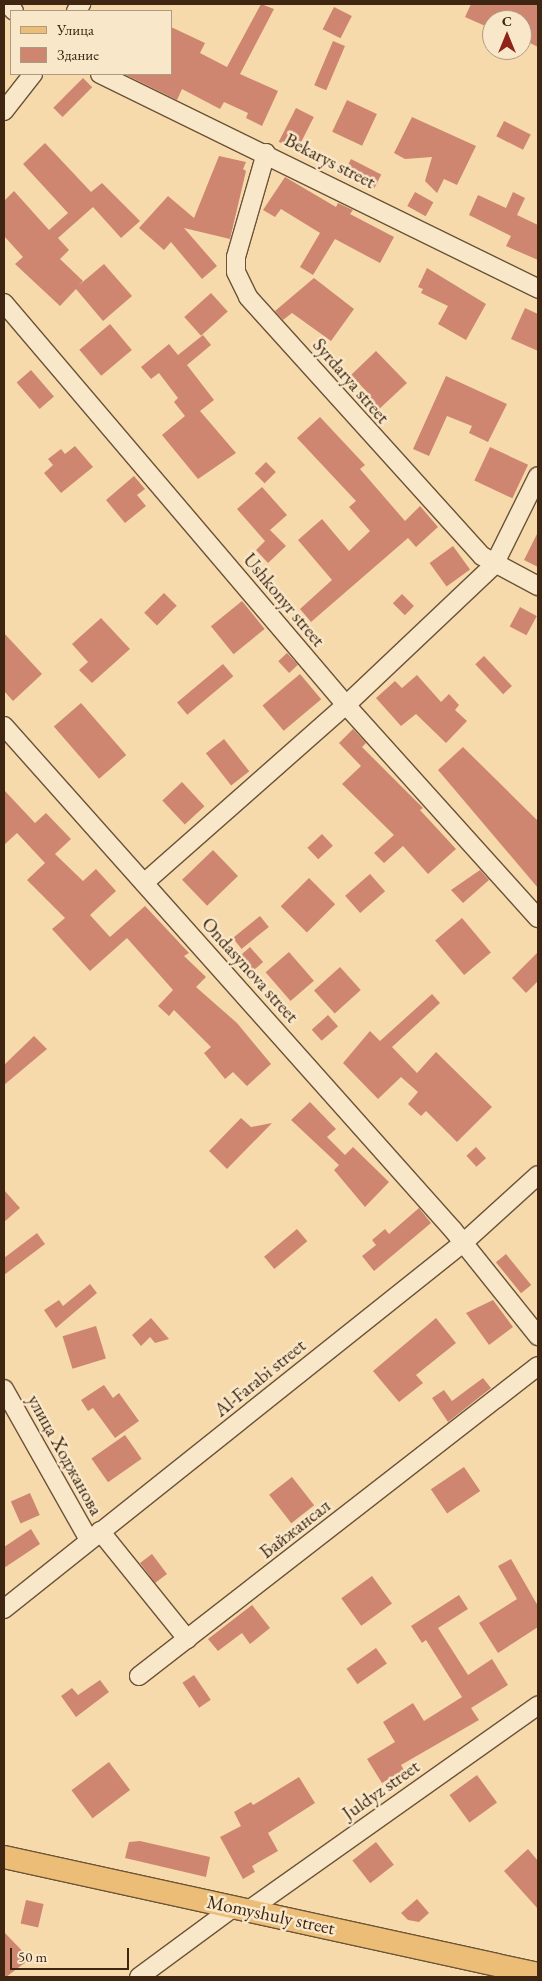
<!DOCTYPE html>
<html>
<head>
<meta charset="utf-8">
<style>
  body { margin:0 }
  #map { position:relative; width:542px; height:1981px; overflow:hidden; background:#f6daac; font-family:"EB Garamond",serif }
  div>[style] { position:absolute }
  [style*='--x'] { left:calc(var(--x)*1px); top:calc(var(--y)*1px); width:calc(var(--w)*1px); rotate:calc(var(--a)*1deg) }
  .building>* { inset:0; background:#cf8670; transform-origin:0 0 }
  .roads { filter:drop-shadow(1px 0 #6c5338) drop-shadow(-1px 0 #6c5338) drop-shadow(0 1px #6c5338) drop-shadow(0 -1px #6c5338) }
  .minor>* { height:18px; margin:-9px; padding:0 9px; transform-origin:9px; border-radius:9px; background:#f9e7c9 }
  .major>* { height:22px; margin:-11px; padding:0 11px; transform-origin:11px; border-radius:11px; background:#ebbd76 }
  span { translate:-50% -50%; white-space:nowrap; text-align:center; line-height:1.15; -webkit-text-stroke:5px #f9e7c9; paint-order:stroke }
  .street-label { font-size:19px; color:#3e2612 }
  .frame { position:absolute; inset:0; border:5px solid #3e2612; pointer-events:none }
  .legend { position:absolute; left:10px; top:10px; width:162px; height:65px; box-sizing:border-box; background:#f9e7c9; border:1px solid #ae9a80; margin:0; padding:6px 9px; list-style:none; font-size:15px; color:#3e2612 }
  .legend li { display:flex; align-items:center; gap:10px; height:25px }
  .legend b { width:25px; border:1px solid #ae9a80 }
  .north { position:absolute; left:482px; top:10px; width:50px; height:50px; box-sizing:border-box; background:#f9e7c9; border:1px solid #ae9a80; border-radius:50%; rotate:0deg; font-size:14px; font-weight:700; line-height:20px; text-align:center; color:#3e2612 }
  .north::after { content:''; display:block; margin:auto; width:18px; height:22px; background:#8f2418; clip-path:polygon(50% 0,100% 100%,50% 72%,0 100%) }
  .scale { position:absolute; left:10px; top:1948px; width:119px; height:22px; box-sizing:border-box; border:2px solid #3e2612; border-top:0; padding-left:6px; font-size:15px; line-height:18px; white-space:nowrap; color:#3e2612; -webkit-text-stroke:4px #f9e7c9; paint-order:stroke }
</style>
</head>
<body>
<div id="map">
  <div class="building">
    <div style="clip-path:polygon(261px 4px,274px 9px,240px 74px,278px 91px,262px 126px,246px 118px,248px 113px,224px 102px,220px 109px,182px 89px,177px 100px,124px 74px,171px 74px,171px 27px,205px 43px,200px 53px,227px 67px)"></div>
    <div style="clip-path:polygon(471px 4px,538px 4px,538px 47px,522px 39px,522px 20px,492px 20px,492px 29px,465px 17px)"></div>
    <div style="left:334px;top:7px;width:20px;height:25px;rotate:27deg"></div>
    <div style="left:333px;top:41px;width:13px;height:48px;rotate:23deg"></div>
    <div style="left:83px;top:78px;width:13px;height:42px;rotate:45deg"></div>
    <div style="left:347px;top:100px;width:33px;height:35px;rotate:25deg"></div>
    <div style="left:296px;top:108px;width:20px;height:38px;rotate:27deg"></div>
    <div style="clip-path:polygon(412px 117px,476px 146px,457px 185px,444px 179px,437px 193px,425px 181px,432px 157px,405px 159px,394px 153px)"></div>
    <div style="left:504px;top:121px;width:30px;height:17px;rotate:27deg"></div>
    <div style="clip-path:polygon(45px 143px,91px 192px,102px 183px,140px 221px,121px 238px,93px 207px,58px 238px,69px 250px,60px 259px,83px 281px,78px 286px,104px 264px,132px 296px,103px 321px,76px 289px,60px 306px,15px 264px,23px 257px,4px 236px,4px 201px,14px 191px,49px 230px,68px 213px,23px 164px)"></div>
    <div style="clip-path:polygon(219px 156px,246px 162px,243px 169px,246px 171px,230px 239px,184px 228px,217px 266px,202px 279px,171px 242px,164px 250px,139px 228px,168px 196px,194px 218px)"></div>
    <div style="left:351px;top:159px;width:34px;height:16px;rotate:27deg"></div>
    <div style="clip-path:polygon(285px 177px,336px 207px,338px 203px,353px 210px,350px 214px,394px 237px,380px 263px,335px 239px,313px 275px,300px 267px,320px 233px,281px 209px,275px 217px,263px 210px)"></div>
    <div style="left:415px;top:192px;width:21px;height:16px;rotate:29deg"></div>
    <div style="clip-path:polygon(513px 192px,525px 198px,517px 215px,538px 225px,538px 260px,506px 246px,511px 236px,469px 215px,478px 195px,506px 208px)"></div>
    <div style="clip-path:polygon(427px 268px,486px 304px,466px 340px,438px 324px,448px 306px,421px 293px,423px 289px,418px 287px)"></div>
    <div style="clip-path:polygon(314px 278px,354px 309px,331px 341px,292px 313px,283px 320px,275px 311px)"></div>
    <div style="left:211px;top:293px;width:25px;height:36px;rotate:48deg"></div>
    <div style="clip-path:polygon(525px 308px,538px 314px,538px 351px,511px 339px)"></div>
    <div style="left:110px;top:324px;width:34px;height:40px;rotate:50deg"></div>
    <div style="clip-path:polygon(203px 335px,211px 345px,187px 365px,214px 400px,200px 411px,236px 453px,198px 479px,162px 435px,185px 416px,174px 402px,178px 398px,159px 373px,151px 379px,141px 367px,169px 344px,178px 355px)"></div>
    <div style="clip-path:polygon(376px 351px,407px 383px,376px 412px,364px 399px,369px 394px,351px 375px)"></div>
    <div style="left:31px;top:370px;width:35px;height:19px;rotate:49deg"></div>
    <div style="clip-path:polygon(446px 376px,507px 404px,488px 442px,469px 433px,472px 426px,447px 416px,429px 456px,413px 449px)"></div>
    <div style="clip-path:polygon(320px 417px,365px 465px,360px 469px,405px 521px,420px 506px,438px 527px,416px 547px,408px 538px,311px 622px,300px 609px,332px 580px,298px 540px,322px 519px,349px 551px,370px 531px,349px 507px,356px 501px,297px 438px)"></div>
    <div style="clip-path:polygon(75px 446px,93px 467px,61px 493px,44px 473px,53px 465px,48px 459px,61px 449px,65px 454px)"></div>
    <div style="left:490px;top:447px;width:42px;height:37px;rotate:25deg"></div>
    <div style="left:266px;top:462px;width:14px;height:16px;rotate:45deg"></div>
    <div style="clip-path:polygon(134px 476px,145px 489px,137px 495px,146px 506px,125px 523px,106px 500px)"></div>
    <div style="clip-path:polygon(262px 487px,287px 515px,270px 530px,286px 546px,268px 563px,256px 550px,265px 541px,237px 509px)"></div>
    <div style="clip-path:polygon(538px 532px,538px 567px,524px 560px)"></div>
    <div style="left:453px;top:546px;width:29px;height:29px;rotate:54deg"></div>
    <div style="left:164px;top:593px;width:18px;height:28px;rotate:45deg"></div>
    <div style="left:402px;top:594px;width:17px;height:13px;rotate:45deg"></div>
    <div style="left:242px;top:601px;width:36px;height:40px;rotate:51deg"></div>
    <div style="left:520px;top:607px;width:19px;height:22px;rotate:28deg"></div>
    <div style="clip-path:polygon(101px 618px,130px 649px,92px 683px,79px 670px,88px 662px,72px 644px)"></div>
    <div style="clip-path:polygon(4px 633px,42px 674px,13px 701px,4px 691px)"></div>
    <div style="left:287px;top:653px;width:16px;height:12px;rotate:47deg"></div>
    <div style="left:484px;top:656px;width:41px;height:12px;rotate:47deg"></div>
    <div style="left:223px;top:664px;width:16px;height:60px;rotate:50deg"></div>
    <div style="left:300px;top:674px;width:33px;height:49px;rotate:50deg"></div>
    <div style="clip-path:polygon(417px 675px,441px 702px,449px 694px,459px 705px,455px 710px,467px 721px,446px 743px,416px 714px,401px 726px,376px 698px,395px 681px,402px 688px)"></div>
    <div style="left:81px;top:703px;width:69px;height:36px;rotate:49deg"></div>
    <div style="clip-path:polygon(353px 729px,366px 743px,362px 747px,423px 808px,420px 810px,456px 849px,428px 874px,403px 846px,384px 863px,374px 853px,394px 835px,342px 784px,361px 766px,339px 743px)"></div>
    <div style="left:224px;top:739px;width:41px;height:23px;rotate:52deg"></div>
    <div style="clip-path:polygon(463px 747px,538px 821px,538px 888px,438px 770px)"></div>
    <div style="left:182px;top:782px;width:33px;height:27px;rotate:47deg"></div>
    <div style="clip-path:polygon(4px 790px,35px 823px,46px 813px,71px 839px,55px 854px,83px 881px,96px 869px,116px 891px,90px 915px,110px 937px,145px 906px,189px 953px,184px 956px,206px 977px,196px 987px,237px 1023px,271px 1064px,247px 1086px,233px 1072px,225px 1079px,204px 1053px,211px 1047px,174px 1010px,169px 1016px,158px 1006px,173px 990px,127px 938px,90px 971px,52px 929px,65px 918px,27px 880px,45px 863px,17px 833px,4px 845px)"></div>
    <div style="left:322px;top:834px;width:16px;height:20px;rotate:47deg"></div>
    <div style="left:213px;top:850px;width:36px;height:43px;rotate:46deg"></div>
    <div style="clip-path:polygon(480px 870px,489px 880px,463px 903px,451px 890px)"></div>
    <div style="left:370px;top:874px;width:23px;height:33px;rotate:49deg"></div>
    <div style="left:309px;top:878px;width:37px;height:40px;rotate:45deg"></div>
    <div style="left:260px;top:916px;width:14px;height:35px;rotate:51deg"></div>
    <div style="left:462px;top:918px;width:45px;height:35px;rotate:50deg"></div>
    <div style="left:250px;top:947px;width:20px;height:17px;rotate:49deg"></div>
    <div style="left:289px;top:952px;width:38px;height:31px;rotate:49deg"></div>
    <div style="clip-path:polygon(538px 952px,538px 981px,526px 993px,512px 978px)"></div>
    <div style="left:340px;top:967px;width:31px;height:35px;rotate:48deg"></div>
    <div style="clip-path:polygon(432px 994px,440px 1003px,392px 1047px,417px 1073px,436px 1052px,492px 1107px,457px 1142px,426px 1111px,421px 1116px,408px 1104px,418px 1092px,401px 1077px,378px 1099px,343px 1063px,370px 1031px,380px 1041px)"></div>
    <div style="left:328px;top:1015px;width:15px;height:22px;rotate:48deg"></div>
    <div style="clip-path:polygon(34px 1036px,47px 1049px,4px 1085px,4px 1065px)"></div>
    <div style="clip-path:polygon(310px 1102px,336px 1129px,327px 1137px,345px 1155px,353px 1147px,389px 1182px,365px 1207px,334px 1170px,339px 1165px,291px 1120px)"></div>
    <div style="clip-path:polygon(241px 1118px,251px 1127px,272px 1123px,227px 1169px,209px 1151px)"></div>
    <div style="left:476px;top:1147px;width:15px;height:13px;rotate:48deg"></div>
    <div style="clip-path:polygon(4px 1190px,20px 1208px,4px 1222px)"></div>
    <div style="clip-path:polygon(419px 1208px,431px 1223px,374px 1271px,362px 1256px,376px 1245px,372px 1240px,385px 1229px,389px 1234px)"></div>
    <div style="left:297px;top:1229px;width:16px;height:43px;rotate:50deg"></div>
    <div style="clip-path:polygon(37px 1233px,45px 1244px,4px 1275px,4px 1258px)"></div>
    <div style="left:506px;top:1254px;width:40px;height:13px;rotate:51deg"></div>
    <div style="clip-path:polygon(90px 1284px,97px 1293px,56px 1328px,44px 1310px,59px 1300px,63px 1306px)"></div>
    <div style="clip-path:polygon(493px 1300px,513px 1327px,489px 1345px,466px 1313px)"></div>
    <div style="clip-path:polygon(151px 1318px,169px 1339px,155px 1343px,150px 1337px,141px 1346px,132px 1335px)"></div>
    <div style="clip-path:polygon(436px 1318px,456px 1343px,416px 1375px,423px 1383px,399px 1402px,373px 1371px)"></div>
    <div style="left:96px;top:1326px;width:34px;height:35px;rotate:73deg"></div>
    <div style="clip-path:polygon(483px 1378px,491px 1388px,448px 1422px,432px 1398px,444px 1390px,452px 1401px)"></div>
    <div style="clip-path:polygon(104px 1385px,113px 1398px,119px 1393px,139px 1421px,115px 1438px,93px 1408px,88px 1411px,81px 1400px)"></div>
    <div style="left:125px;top:1435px;width:29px;height:41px;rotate:55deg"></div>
    <div style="left:464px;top:1467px;width:29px;height:40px;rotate:56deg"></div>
    <div style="left:292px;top:1477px;width:36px;height:29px;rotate:52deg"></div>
    <div style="left:30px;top:1493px;width:24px;height:21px;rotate:66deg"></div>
    <div style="clip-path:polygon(31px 1529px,40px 1544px,4px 1568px,4px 1547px)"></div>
    <div style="left:152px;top:1554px;width:25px;height:15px;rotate:53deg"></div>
    <div style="clip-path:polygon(511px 1559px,538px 1606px,538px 1627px,498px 1653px,479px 1623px,517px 1599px,498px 1566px)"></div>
    <div style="left:372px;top:1576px;width:34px;height:38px;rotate:54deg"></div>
    <div style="clip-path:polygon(459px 1595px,468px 1609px,438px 1628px,468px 1675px,492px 1659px,508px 1685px,471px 1708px,479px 1720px,401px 1765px,404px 1770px,382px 1783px,367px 1759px,395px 1742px,383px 1722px,413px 1703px,424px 1721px,462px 1697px,426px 1640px,422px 1643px,411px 1626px)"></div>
    <div style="clip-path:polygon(252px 1605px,270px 1628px,250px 1644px,242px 1633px,218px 1651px,208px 1639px)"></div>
    <div style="left:376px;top:1648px;width:19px;height:36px;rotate:55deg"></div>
    <div style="left:194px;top:1675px;width:30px;height:14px;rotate:56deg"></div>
    <div style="clip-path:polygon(100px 1680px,109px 1692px,76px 1717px,61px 1696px,72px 1688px,78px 1695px)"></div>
    <div style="left:109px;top:1762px;width:35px;height:47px;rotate:53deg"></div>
    <div style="left:477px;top:1775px;width:34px;height:34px;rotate:54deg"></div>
    <div style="clip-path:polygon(299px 1777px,315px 1803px,268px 1833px,278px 1851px,252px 1866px,255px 1872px,243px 1879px,220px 1837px,241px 1826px,234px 1812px,251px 1802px,253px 1805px)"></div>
    <div style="clip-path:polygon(140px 1841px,210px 1857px,206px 1877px,125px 1858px,129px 1842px)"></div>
    <div style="left:376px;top:1842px;width:29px;height:30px;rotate:52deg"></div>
    <div style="clip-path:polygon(528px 1849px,538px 1861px,538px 1909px,504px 1871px)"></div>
    <div style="clip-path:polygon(417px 1899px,429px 1913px,419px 1922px,408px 1920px,401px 1913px)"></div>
    <div style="left:26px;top:1900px;width:18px;height:24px;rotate:13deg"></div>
    <div style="clip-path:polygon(4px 1932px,30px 1959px,6px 1977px,4px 1977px)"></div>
  </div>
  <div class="roads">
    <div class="minor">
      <div style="--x:8;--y:4;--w:9;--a:49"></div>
      <div style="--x:76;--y:11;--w:9;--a:-54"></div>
      <div style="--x:100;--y:74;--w:488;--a:26.1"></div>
      <div style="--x:4;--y:111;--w:47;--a:-51.9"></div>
      <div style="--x:266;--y:153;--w:108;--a:106.1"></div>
      <div style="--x:236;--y:257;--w:15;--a:90"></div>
      <div style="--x:236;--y:272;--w:28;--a:64"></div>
      <div style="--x:248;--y:297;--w:349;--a:47.9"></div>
      <div style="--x:482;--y:556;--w:64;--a:28.2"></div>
      <div style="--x:4;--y:303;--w:528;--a:49.61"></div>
      <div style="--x:346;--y:705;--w:287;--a:48"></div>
      <div style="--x:4;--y:726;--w:675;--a:48.3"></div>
      <div style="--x:453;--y:1230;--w:136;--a:51.3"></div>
      <div style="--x:144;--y:883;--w:269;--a:-41.4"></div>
      <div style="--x:346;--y:705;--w:204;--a:-43.4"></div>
      <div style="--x:494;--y:565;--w:99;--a:-63.7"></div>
      <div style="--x:4;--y:1389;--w:173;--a:60.6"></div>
      <div style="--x:100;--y:1531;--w:139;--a:51.1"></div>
      <div style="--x:4;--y:1609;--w:587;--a:-38.57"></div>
      <div style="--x:463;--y:1243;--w:101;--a:-42.2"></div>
      <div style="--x:139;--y:1676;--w:505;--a:-37.85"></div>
      <div style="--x:249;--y:1910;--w:354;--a:-35.3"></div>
      <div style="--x:139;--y:1977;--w:118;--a:-36.4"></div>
    </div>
    <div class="major">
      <div style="--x:4;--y:1857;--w:547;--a:12.36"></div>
    </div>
  </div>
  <div class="street-label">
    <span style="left:330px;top:161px;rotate:27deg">Bekarys street</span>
    <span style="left:351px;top:381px;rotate:49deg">Syrdarya street</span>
    <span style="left:284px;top:600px;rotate:50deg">Ushkonyr street</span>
    <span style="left:250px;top:970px;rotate:48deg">Ondasynova street</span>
    <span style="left:260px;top:1378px;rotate:-39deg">Al-Farabi street</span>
    <span style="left:65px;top:1455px;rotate:61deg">улица Ходжанова</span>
    <span style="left:295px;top:1529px;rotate:-38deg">Байжансал</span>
    <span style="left:381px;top:1790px;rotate:-35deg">Juldyz street</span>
    <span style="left:271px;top:1915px;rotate:12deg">Momyshuly street</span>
  </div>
  <div class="frame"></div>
  <ul class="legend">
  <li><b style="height:6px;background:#ebbd76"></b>Улица</li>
  <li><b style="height:14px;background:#cf8670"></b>Здание</li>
  </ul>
  <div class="north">С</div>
  <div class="scale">50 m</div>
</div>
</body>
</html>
